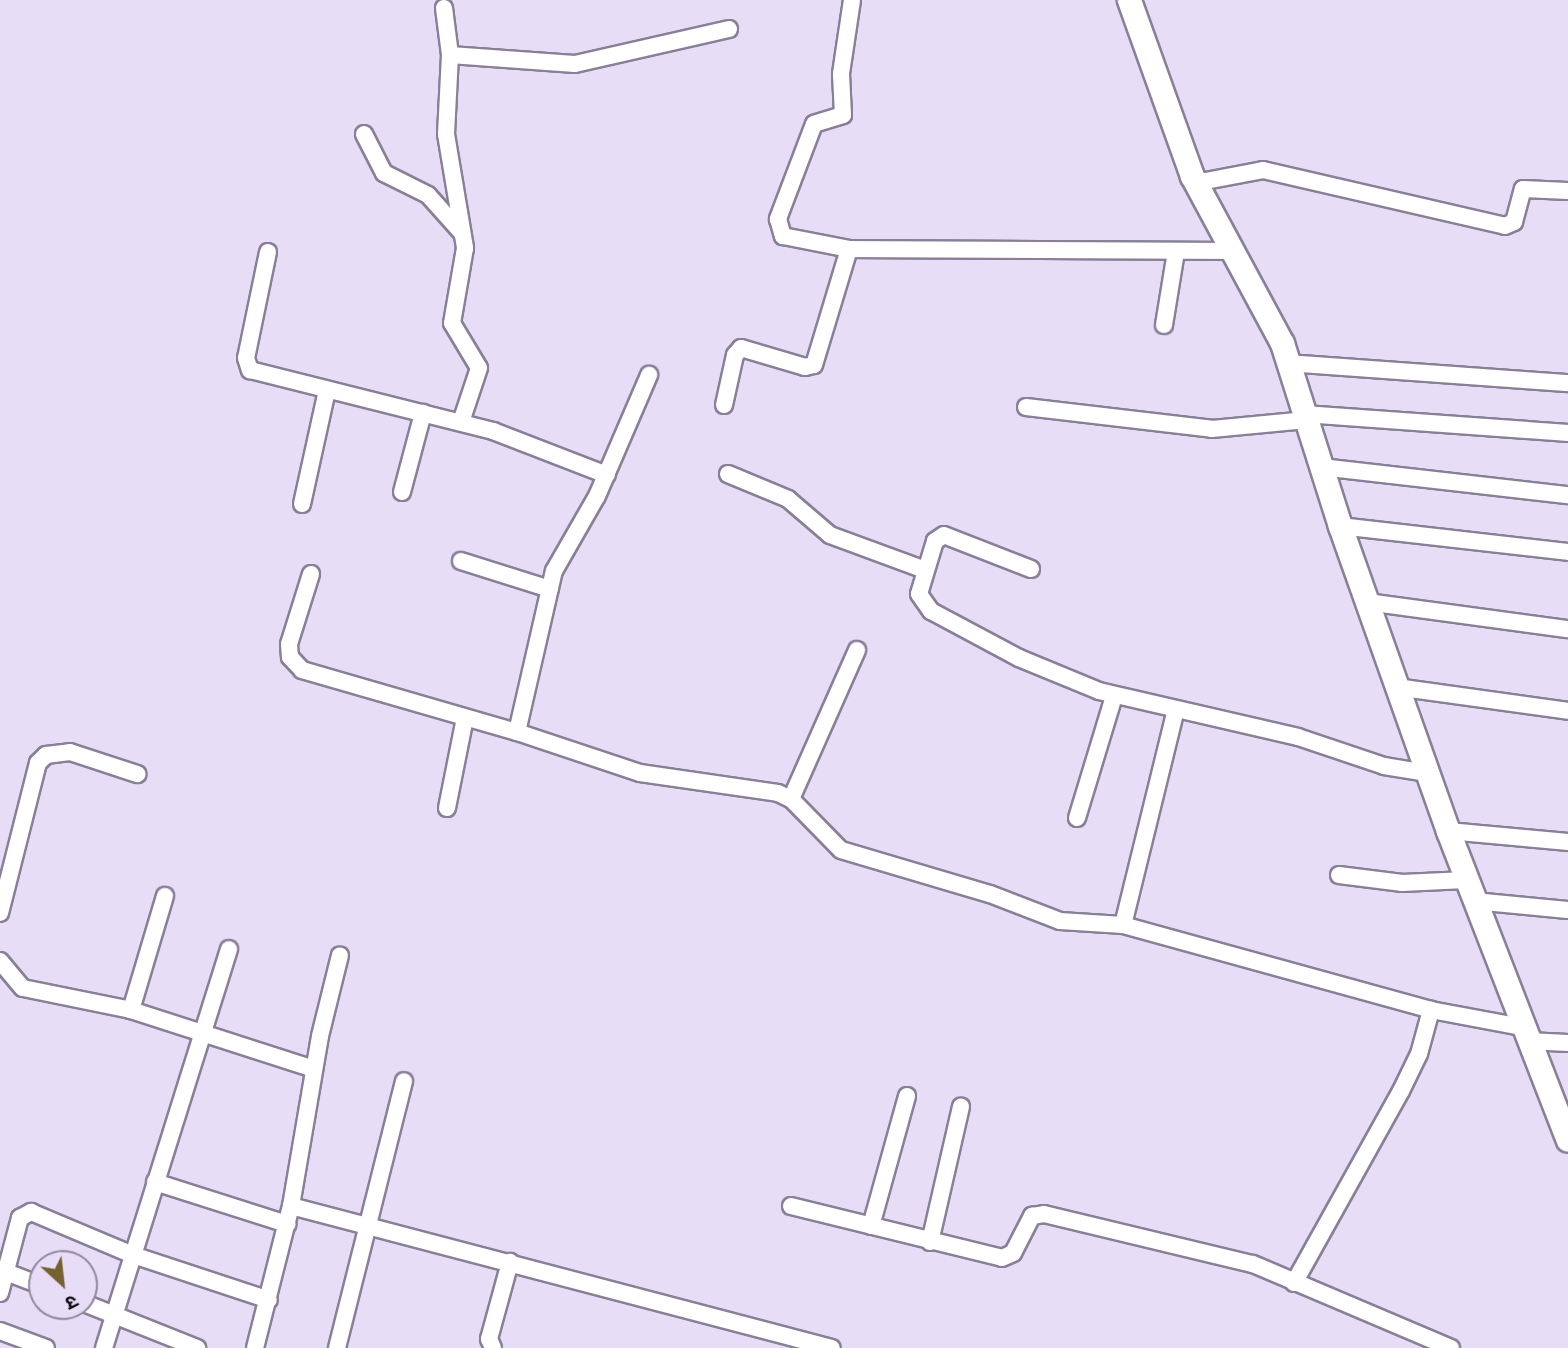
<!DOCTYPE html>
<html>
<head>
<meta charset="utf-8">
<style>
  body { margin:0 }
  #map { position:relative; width:1568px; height:1348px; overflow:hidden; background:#e8ddf7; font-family:Signika,"Noto Sans Devanagari",sans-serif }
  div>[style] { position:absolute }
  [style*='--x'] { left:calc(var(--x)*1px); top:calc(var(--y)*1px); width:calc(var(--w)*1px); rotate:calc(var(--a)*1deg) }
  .roads { filter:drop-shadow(2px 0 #897f97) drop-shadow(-2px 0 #897f97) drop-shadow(0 2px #897f97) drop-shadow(0 -2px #897f97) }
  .street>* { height:16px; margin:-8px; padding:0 8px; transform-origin:8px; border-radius:8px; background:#fff }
  .secondary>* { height:23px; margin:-11.5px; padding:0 11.5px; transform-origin:11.5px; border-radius:11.5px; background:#fff }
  span { translate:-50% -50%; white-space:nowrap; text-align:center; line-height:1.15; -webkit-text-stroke:7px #e8ddf7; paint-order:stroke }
  .north { position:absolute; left:28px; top:1250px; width:70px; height:70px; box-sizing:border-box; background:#e8ddf7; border:2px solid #91899c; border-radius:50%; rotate:153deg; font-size:19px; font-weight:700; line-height:28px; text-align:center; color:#0e0b13 }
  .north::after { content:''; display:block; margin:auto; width:24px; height:32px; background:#776030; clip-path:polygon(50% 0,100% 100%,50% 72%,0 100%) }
</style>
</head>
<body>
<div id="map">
  <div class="roads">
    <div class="street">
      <div style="--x:852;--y:0;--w:75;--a:98.5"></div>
      <div style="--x:841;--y:74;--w:41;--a:87.2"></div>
      <div style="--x:843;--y:115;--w:30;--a:163"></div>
      <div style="--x:814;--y:124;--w:102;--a:110.8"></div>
      <div style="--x:778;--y:219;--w:18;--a:74"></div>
      <div style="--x:783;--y:236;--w:67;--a:11.1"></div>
      <div style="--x:849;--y:249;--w:381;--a:0.3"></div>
      <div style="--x:444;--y:8;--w:47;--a:82.7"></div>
      <div style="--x:450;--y:55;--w:79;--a:92.9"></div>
      <div style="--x:446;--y:134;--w:116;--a:80.5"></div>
      <div style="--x:465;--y:248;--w:76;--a:99.8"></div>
      <div style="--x:452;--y:323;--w:52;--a:59"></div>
      <div style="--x:479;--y:368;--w:57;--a:108.4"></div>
      <div style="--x:450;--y:55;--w:125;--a:4.1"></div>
      <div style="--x:575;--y:64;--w:158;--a:-12.8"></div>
      <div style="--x:364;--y:134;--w:44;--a:62.9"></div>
      <div style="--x:384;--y:173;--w:49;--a:26.6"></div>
      <div style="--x:428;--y:195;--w:51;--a:48.2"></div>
      <div style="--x:1195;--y:183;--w:69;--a:-10.8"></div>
      <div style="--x:1263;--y:170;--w:248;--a:13"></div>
      <div style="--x:1505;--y:226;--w:10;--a:-24"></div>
      <div style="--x:1514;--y:222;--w:34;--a:-75"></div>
      <div style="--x:1523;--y:189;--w:45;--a:2.5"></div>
      <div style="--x:268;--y:252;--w:108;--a:101.7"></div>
      <div style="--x:246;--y:358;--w:13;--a:72"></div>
      <div style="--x:250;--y:370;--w:251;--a:14.1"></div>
      <div style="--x:493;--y:431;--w:122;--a:21.1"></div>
      <div style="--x:1164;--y:325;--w:74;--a:-80.7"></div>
      <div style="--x:1288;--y:363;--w:281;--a:4.1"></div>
      <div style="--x:724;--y:405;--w:51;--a:-77.6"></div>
      <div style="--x:735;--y:355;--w:9;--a:-49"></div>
      <div style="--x:741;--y:348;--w:67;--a:16.5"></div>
      <div style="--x:805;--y:367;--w:9;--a:-13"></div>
      <div style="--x:814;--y:365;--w:121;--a:-73.2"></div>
      <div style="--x:1026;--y:407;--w:187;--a:6.7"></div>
      <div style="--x:1212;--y:429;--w:95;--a:-5.4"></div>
      <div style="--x:1304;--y:414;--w:265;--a:4.1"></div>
      <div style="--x:1321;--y:467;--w:249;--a:6.5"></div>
      <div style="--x:728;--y:474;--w:65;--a:22.6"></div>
      <div style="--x:788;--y:499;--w:55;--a:40.6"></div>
      <div style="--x:830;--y:535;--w:101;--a:20.2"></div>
      <div style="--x:402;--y:492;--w:82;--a:-75.1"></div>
      <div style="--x:302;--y:504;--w:117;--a:-77.6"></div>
      <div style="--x:1340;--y:526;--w:229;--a:6.5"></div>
      <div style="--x:461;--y:561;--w:93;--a:17.5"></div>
      <div style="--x:1031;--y:569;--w:93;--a:-158.7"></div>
      <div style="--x:944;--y:535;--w:11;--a:146"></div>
      <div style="--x:935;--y:541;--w:55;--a:106.8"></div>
      <div style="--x:919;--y:594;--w:21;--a:55"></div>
      <div style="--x:931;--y:611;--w:100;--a:28.1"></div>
      <div style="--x:1019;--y:658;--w:87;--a:22.4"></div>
      <div style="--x:1099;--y:691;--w:204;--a:13"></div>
      <div style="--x:1298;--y:737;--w:91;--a:18.6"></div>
      <div style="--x:1384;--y:766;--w:44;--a:9.2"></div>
      <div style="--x:311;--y:574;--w:73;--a:107.4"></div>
      <div style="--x:289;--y:644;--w:13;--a:86"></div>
      <div style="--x:290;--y:657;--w:18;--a:47"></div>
      <div style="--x:302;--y:670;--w:224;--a:16.1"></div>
      <div style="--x:517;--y:732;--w:130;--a:18.4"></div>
      <div style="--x:640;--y:773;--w:139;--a:8.2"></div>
      <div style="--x:778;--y:793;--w:14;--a:25"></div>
      <div style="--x:791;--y:799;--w:71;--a:45.6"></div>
      <div style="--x:841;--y:850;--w:155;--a:16.5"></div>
      <div style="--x:990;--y:894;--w:75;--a:21.1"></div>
      <div style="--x:1060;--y:921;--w:63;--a:3.6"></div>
      <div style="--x:1123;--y:925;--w:320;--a:15.4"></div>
      <div style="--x:1431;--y:1010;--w:93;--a:10.6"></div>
      <div style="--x:1367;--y:602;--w:203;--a:7.7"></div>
      <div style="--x:1396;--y:687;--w:174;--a:7.9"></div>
      <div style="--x:517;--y:732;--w:165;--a:-77.1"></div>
      <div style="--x:554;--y:571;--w:86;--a:-60.2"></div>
      <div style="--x:597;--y:496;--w:132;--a:-66.7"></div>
      <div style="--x:791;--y:799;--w:163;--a:-66.1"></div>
      <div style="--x:447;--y:808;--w:92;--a:-78.7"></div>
      <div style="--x:1077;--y:818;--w:127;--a:-73.1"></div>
      <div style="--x:1448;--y:831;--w:121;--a:5.2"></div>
      <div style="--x:1339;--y:875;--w:64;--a:7.2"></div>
      <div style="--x:1402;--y:883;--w:64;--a:-2.7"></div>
      <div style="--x:1474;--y:901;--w:94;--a:5.5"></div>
      <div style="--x:0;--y:913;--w:155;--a:-75.8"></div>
      <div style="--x:38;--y:763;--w:11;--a:-45"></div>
      <div style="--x:46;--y:755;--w:24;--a:-7"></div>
      <div style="--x:70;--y:752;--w:71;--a:18.2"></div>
      <div style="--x:1123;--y:925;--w:221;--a:-76.2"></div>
      <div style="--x:0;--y:961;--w:35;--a:50"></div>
      <div style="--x:23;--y:988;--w:110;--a:11.5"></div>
      <div style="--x:131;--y:1010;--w:192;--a:17.9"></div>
      <div style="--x:131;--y:1010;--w:119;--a:-73.4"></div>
      <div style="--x:1528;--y:1041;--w:40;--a:2.9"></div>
      <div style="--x:155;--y:1182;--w:139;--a:17.7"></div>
      <div style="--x:291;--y:1206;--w:559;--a:14.71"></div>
      <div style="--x:791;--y:1206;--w:217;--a:13.8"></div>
      <div style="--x:1002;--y:1258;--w:12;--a:-24"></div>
      <div style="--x:1013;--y:1253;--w:42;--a:-62.8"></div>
      <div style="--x:1032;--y:1216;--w:12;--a:-9"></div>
      <div style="--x:1044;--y:1214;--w:215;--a:13.5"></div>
      <div style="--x:1253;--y:1264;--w:215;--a:23"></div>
      <div style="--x:871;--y:1226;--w:135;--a:-74.5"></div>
      <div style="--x:930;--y:1242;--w:139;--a:-77.1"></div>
      <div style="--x:6;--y:1272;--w:39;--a:21"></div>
      <div style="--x:1294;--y:1283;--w:220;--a:-60.9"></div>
      <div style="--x:1401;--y:1091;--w:41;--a:-64.1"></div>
      <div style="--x:1419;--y:1054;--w:46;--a:-74.7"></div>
      <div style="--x:0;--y:1293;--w:78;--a:-75.1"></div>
      <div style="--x:20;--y:1218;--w:13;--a:-29"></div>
      <div style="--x:31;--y:1212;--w:111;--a:22.9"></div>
      <div style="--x:133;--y:1255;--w:143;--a:18.3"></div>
      <div style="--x:84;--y:1303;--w:122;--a:21.7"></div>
      <div style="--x:0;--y:1331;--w:49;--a:20.3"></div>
      <div style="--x:104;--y:1348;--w:418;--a:-72.6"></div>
      <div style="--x:255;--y:1348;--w:146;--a:-75.8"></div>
      <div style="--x:291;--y:1206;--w:172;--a:-80.3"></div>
      <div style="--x:320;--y:1036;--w:83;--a:-76.1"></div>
      <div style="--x:337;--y:1348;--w:275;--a:-75.9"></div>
      <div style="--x:493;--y:1348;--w:10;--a:-114"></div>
      <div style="--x:489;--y:1339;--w:80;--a:-74.7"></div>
    </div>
    <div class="secondary">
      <div style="--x:1129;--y:0;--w:187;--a:70.3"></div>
      <div style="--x:1192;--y:176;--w:190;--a:61.7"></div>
      <div style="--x:1282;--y:343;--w:192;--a:72.4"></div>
      <div style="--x:1340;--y:526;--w:324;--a:70.5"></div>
      <div style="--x:1448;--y:831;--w:331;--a:68.8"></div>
    </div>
  </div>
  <div class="north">उ</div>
</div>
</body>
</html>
